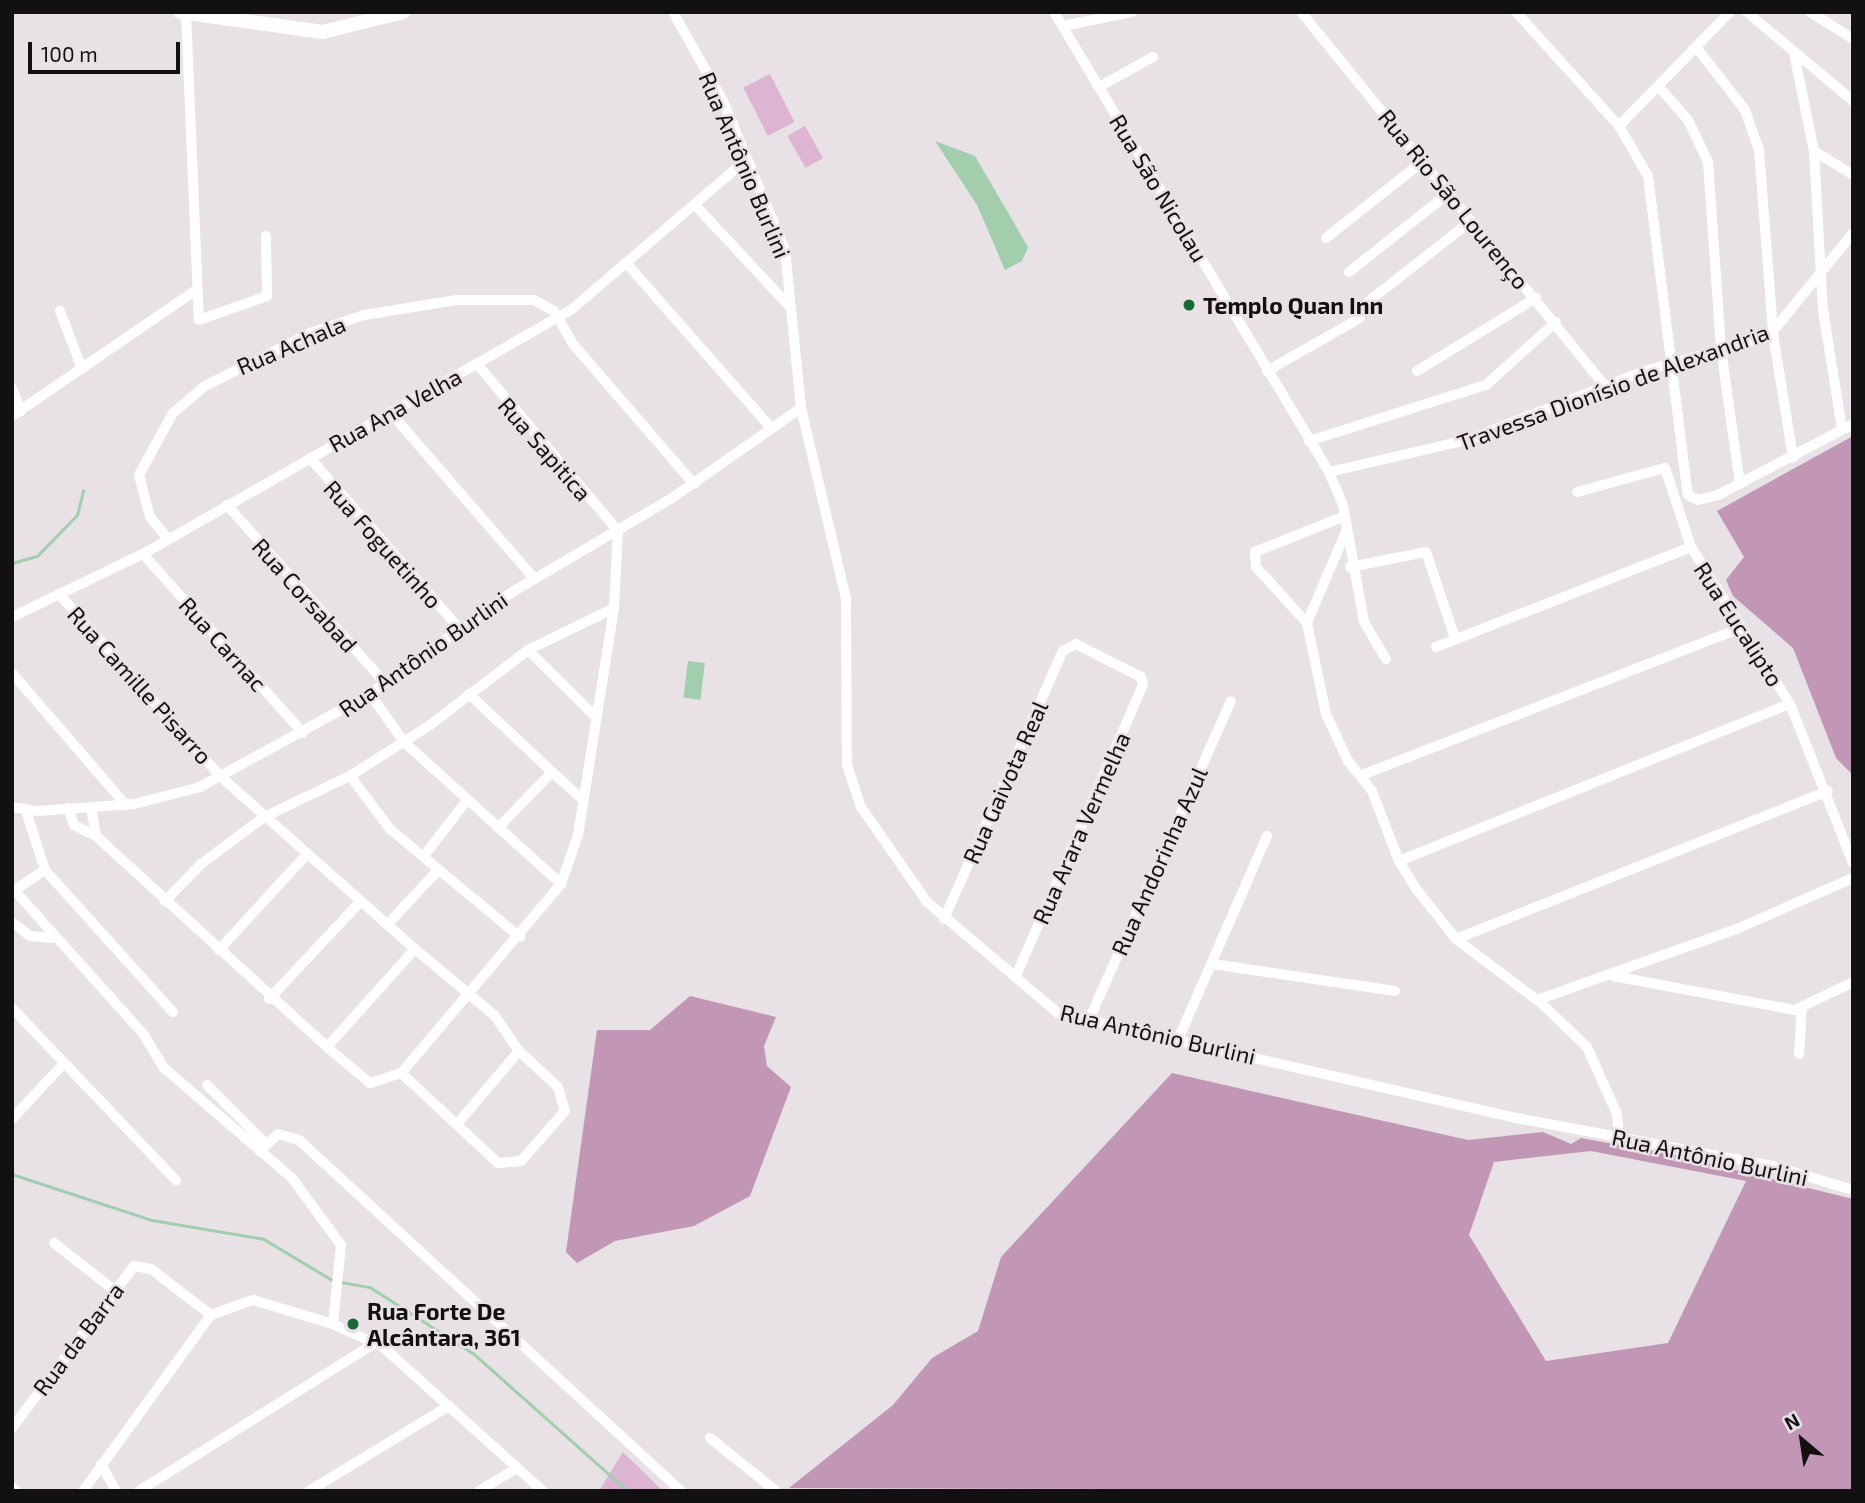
<!DOCTYPE html>
<html>
<head>
<meta charset="utf-8">
<style>
  body { margin:0 }
  #map { position:relative; width:1865px; height:1503px; overflow:hidden; background:#e8e1e6; font-family:"Exo 2",sans-serif }
  div>[style] { position:absolute }
  [style*='--x'] { left:calc(var(--x)*1px); top:calc(var(--y)*1px); width:calc(var(--w)*1px); rotate:calc(var(--a)*1deg) }
  .green>* { inset:0; background:#ddb4d1; transform-origin:0 0 }
  .forest>* { inset:0; background:#c197b5 }
  .water>* { inset:0; background:#a3cead; transform-origin:0 0 }
  .stream>* { height:2.5px; margin:-1.25px; padding:0 1.25px; transform-origin:1.25px; border-radius:1.25px; background:#a3cead }
  .street>* { height:10px; margin:-5px; padding:0 5px; transform-origin:5px; border-radius:5px; background:#fff }
  .secondary>* { height:14px; margin:-7px; padding:0 7px; transform-origin:7px; border-radius:7px; background:#fff }
  .dots>* { width:19px; height:19px; translate:-50% -50%; box-sizing:border-box; border:4px solid #e8e1e6; border-radius:50% }
  span { translate:-50% -50%; white-space:nowrap; text-align:center; line-height:1.15; -webkit-text-stroke:5px #e8e1e6; paint-order:stroke }
  .street-label { font-size:23px; color:#131012 }
  .poi-label { font-size:23px; color:#131012; font-weight:700 }
  .left { translate:0 -50%; text-align:left }
  .frame { position:absolute; inset:0; border:14px solid #131012; pointer-events:none }
  .north { position:absolute; left:1767px; top:1405px; width:70px; height:70px; -webkit-text-stroke:5px #e8e1e6; paint-order:stroke; rotate:331deg; font-size:19px; font-weight:700; line-height:28px; text-align:center; color:#131012 }
  .north::after { content:''; display:block; margin:auto; width:24px; height:32px; background:#131012; clip-path:polygon(50% 0,100% 100%,50% 72%,0 100%) }
  .scale { position:absolute; left:28px; top:42px; width:152px; height:32px; box-sizing:border-box; border:4px solid #131012; border-top:0; padding-left:9px; font-size:21px; line-height:24px; white-space:nowrap; color:#131012; -webkit-text-stroke:5px #e8e1e6; paint-order:stroke }
</style>
</head>
<body>
<div id="map">
  <div class="green">
    <div style="left:770px;top:74px;width:54px;height:30px;rotate:63deg"></div>
    <div style="left:805px;top:126px;width:37px;height:20px;rotate:61deg"></div>
    <div style="clip-path:polygon(623px 1452px,663px 1491px,599px 1491px)"></div>
  </div>
  <div class="forest">
    <div style="clip-path:polygon(1853px 436px,1853px 775px,1836px 758px,1793px 648px,1733px 596px,1726px 580px,1744px 557px,1717px 511px)"></div>
    <div style="clip-path:polygon(690px 996px,776px 1017px,764px 1046px,767px 1066px,791px 1087px,750px 1196px,694px 1226px,615px 1241px,577px 1263px,566px 1252px,597px 1030px,650px 1030px)"></div>
    <div style="clip-path:polygon(evenodd,1172px 1073px,1468px 1140px,1543px 1132px,1571px 1144px,1581px 1138px,1675px 1155px,1853px 1199px,1853px 1491px,789px 1488px,893px 1405px,932px 1358px,978px 1331px,1001px 1257px,1172px 1073px,1591px 1151px,1746px 1181px,1668px 1343px,1546px 1361px,1469px 1235px,1494px 1162px,1591px 1151px)"></div>
  </div>
  <div class="water">
    <div style="clip-path:polygon(935px 141px,975px 156px,1028px 247px,1022px 261px,1005px 270px,977px 205px)"></div>
    <div style="left:688px;top:661px;width:17px;height:37px;rotate:7deg"></div>
  </div>
  <div class="stream">
    <div style="--x:12;--y:563;--w:26;--a:-16"></div>
    <div style="--x:37;--y:556;--w:57;--a:-45.7"></div>
    <div style="--x:77;--y:515;--w:25;--a:-76"></div>
    <div style="--x:12;--y:1174;--w:147;--a:18.2"></div>
    <div style="--x:152;--y:1220;--w:114;--a:9.6"></div>
    <div style="--x:264;--y:1239;--w:82;--a:31"></div>
    <div style="--x:341;--y:1282;--w:29;--a:10"></div>
    <div style="--x:370;--y:1287;--w:122;--a:32.7"></div>
    <div style="--x:473;--y:1353;--w:208;--a:41.7"></div>
  </div>
  <div class="street">
    <div style="--x:673;--y:12;--w:102;--a:60.7"></div>
    <div style="--x:723;--y:101;--w:161;--a:67.4"></div>
    <div style="--x:785;--y:250;--w:159;--a:84.2"></div>
    <div style="--x:801;--y:408;--w:196;--a:76.7"></div>
    <div style="--x:846;--y:599;--w:166;--a:89.7"></div>
    <div style="--x:847;--y:765;--w:44;--a:71.6"></div>
    <div style="--x:861;--y:807;--w:116;--a:55.2"></div>
    <div style="--x:927;--y:902;--w:172;--a:40.3"></div>
    <div style="--x:1058;--y:1013;--w:465;--a:12.9"></div>
    <div style="--x:1511;--y:1117;--w:267;--a:10.6"></div>
    <div style="--x:1773;--y:1166;--w:84;--a:16.7"></div>
    <div style="--x:1054;--y:12;--w:536;--a:59.13"></div>
    <div style="--x:1329;--y:472;--w:36;--a:67"></div>
    <div style="--x:1343;--y:505;--w:119;--a:79.8"></div>
    <div style="--x:1364;--y:622;--w:43;--a:59.3"></div>
    <div style="--x:1301;--y:12;--w:483;--a:50.9"></div>
    <div style="--x:1516;--y:12;--w:154;--a:47.9"></div>
    <div style="--x:1619;--y:126;--w:58;--a:59.9"></div>
    <div style="--x:1648;--y:176;--w:321;--a:82.9"></div>
    <div style="--x:1688;--y:495;--w:11;--a:27"></div>
    <div style="--x:1698;--y:500;--w:21;--a:-14"></div>
    <div style="--x:1718;--y:495;--w:153;--a:-27.7"></div>
    <div style="--x:1747;--y:12;--w:138;--a:40"></div>
    <div style="--x:1810;--y:12;--w:51;--a:32.1"></div>
    <div style="--x:186;--y:13;--w:307;--a:87.6"></div>
    <div style="--x:199;--y:320;--w:72;--a:-19.4"></div>
    <div style="--x:267;--y:296;--w:60;--a:-91"></div>
    <div style="--x:1063;--y:26;--w:70;--a:-11.5"></div>
    <div style="--x:1696;--y:47;--w:80;--a:52.1"></div>
    <div style="--x:1745;--y:110;--w:42;--a:70.7"></div>
    <div style="--x:1759;--y:150;--w:185;--a:85.6"></div>
    <div style="--x:1773;--y:334;--w:125;--a:80.8"></div>
    <div style="--x:1795;--y:58;--w:95;--a:78.5"></div>
    <div style="--x:1814;--y:151;--w:159;--a:86.8"></div>
    <div style="--x:1823;--y:310;--w:121;--a:80.9"></div>
    <div style="--x:1099;--y:87;--w:62;--a:-29.1"></div>
    <div style="--x:1659;--y:87;--w:44;--a:48.7"></div>
    <div style="--x:1688;--y:120;--w:47;--a:64.5"></div>
    <div style="--x:1708;--y:162;--w:187;--a:86"></div>
    <div style="--x:1721;--y:349;--w:136;--a:82"></div>
    <div style="--x:1619;--y:126;--w:159;--a:-45.8"></div>
    <div style="--x:1814;--y:151;--w:46;--a:31.6"></div>
    <div style="--x:695;--y:205;--w:141;--a:47"></div>
    <div style="--x:1326;--y:238;--w:124;--a:-38.4"></div>
    <div style="--x:628;--y:265;--w:217;--a:48.7"></div>
    <div style="--x:1349;--y:272;--w:127;--a:-38.3"></div>
    <div style="--x:1369;--y:301;--w:130;--a:-38.1"></div>
    <div style="--x:60;--y:311;--w:62;--a:69.2"></div>
    <div style="--x:477;--y:364;--w:219;--a:49.8"></div>
    <div style="--x:618;--y:531;--w:77;--a:93"></div>
    <div style="--x:1267;--y:371;--w:107;--a:-29.7"></div>
    <div style="--x:1417;--y:371;--w:140;--a:-31.5"></div>
    <div style="--x:12;--y:388;--w:25;--a:69"></div>
    <div style="--x:390;--y:412;--w:220;--a:49.1"></div>
    <div style="--x:12;--y:416;--w:223;--a:-34.4"></div>
    <div style="--x:1309;--y:441;--w:186;--a:-17.6"></div>
    <div style="--x:1486;--y:385;--w:94;--a:-42"></div>
    <div style="--x:310;--y:458;--w:226;--a:48.8"></div>
    <div style="--x:1329;--y:472;--w:142;--a:-13.1"></div>
    <div style="--x:1467;--y:440;--w:187;--a:-21.3"></div>
    <div style="--x:1641;--y:372;--w:133;--a:-15.7"></div>
    <div style="--x:1769;--y:336;--w:133;--a:-50.8"></div>
    <div style="--x:1577;--y:492;--w:91;--a:-15.3"></div>
    <div style="--x:1665;--y:468;--w:83;--a:71.8"></div>
    <div style="--x:1691;--y:547;--w:186;--a:57.8"></div>
    <div style="--x:1790;--y:704;--w:171;--a:68.4"></div>
    <div style="--x:227;--y:505;--w:238;--a:48.4"></div>
    <div style="--x:1347;--y:529;--w:102;--a:113.1"></div>
    <div style="--x:1307;--y:623;--w:93;--a:78.2"></div>
    <div style="--x:1326;--y:714;--w:52;--a:64.9"></div>
    <div style="--x:1348;--y:761;--w:38;--a:51"></div>
    <div style="--x:1372;--y:791;--w:75;--a:68.9"></div>
    <div style="--x:1399;--y:861;--w:36;--a:58"></div>
    <div style="--x:1418;--y:891;--w:61;--a:51.6"></div>
    <div style="--x:1456;--y:939;--w:101;--a:37"></div>
    <div style="--x:1537;--y:1000;--w:214;--a:-19.6"></div>
    <div style="--x:1739;--y:928;--w:124;--a:-23.7"></div>
    <div style="--x:168;--y:539;--w:28;--a:-129"></div>
    <div style="--x:150;--y:517;--w:43;--a:-104.7"></div>
    <div style="--x:139;--y:475;--w:71;--a:-61.3"></div>
    <div style="--x:173;--y:413;--w:42;--a:-40.2"></div>
    <div style="--x:205;--y:386;--w:121;--a:-26.6"></div>
    <div style="--x:313;--y:332;--w:54;--a:-18.4"></div>
    <div style="--x:364;--y:315;--w:94;--a:-9.2"></div>
    <div style="--x:457;--y:300;--w:77;--a:0"></div>
    <div style="--x:534;--y:300;--w:23;--a:29"></div>
    <div style="--x:554;--y:311;--w:38;--a:60"></div>
    <div style="--x:573;--y:344;--w:185;--a:49.2"></div>
    <div style="--x:143;--y:554;--w:240;--a:48.2"></div>
    <div style="--x:1350;--y:567;--w:77;--a:-11.2"></div>
    <div style="--x:1426;--y:552;--w:91;--a:71.4"></div>
    <div style="--x:59;--y:594;--w:243;--a:48.5"></div>
    <div style="--x:220;--y:776;--w:261;--a:41.6"></div>
    <div style="--x:12;--y:617;--w:145;--a:-25.7"></div>
    <div style="--x:143;--y:554;--w:493;--a:-29.7"></div>
    <div style="--x:571;--y:310;--w:232;--a:-40.6"></div>
    <div style="--x:1307;--y:623;--w:76;--a:-132.3"></div>
    <div style="--x:1256;--y:567;--w:15;--a:-94"></div>
    <div style="--x:1255;--y:552;--w:97;--a:-21.8"></div>
    <div style="--x:1436;--y:647;--w:274;--a:-21.4"></div>
    <div style="--x:528;--y:650;--w:95;--a:44.6"></div>
    <div style="--x:12;--y:673;--w:174;--a:49.2"></div>
    <div style="--x:370;--y:694;--w:59;--a:54.7"></div>
    <div style="--x:404;--y:742;--w:212;--a:42.1"></div>
    <div style="--x:469;--y:694;--w:114;--a:43.2"></div>
    <div style="--x:1362;--y:775;--w:404;--a:-21.2"></div>
    <div style="--x:350;--y:776;--w:68;--a:52.8"></div>
    <div style="--x:391;--y:830;--w:168;--a:39.7"></div>
    <div style="--x:12;--y:807;--w:26;--a:9"></div>
    <div style="--x:38;--y:811;--w:96;--a:-4.2"></div>
    <div style="--x:134;--y:804;--w:68;--a:-14.4"></div>
    <div style="--x:200;--y:787;--w:194;--a:-28.7"></div>
    <div style="--x:370;--y:694;--w:165;--a:-35.9"></div>
    <div style="--x:504;--y:597;--w:195;--a:-30.5"></div>
    <div style="--x:672;--y:498;--w:157;--a:-34.9"></div>
    <div style="--x:91;--y:807;--w:29;--a:80"></div>
    <div style="--x:68;--y:808;--w:18;--a:71"></div>
    <div style="--x:74;--y:825;--w:25;--a:27"></div>
    <div style="--x:96;--y:836;--w:313;--a:42.4"></div>
    <div style="--x:327;--y:1047;--w:132;--a:-48.1"></div>
    <div style="--x:415;--y:949;--w:104;--a:39.9"></div>
    <div style="--x:495;--y:1016;--w:42;--a:55.6"></div>
    <div style="--x:519;--y:1051;--w:53;--a:42.7"></div>
    <div style="--x:558;--y:1087;--w:25;--a:74"></div>
    <div style="--x:565;--y:1111;--w:67;--a:131.3"></div>
    <div style="--x:521;--y:1161;--w:23;--a:175"></div>
    <div style="--x:498;--y:1163;--w:132;--a:-137.1"></div>
    <div style="--x:498;--y:828;--w:78;--a:-46"></div>
    <div style="--x:552;--y:772;--w:42;--a:42.1"></div>
    <div style="--x:424;--y:856;--w:71;--a:-52.5"></div>
    <div style="--x:1399;--y:861;--w:421;--a:-21.9"></div>
    <div style="--x:45;--y:870;--w:191;--a:48"></div>
    <div style="--x:15;--y:891;--w:193;--a:48.1"></div>
    <div style="--x:144;--y:1035;--w:39;--a:59"></div>
    <div style="--x:164;--y:1068;--w:169;--a:40.7"></div>
    <div style="--x:292;--y:1178;--w:83;--a:53.8"></div>
    <div style="--x:341;--y:1245;--w:79;--a:95.8"></div>
    <div style="--x:12;--y:892;--w:40;--a:-34"></div>
    <div style="--x:45;--y:870;--w:62;--a:-107.9"></div>
    <div style="--x:165;--y:901;--w:52;--a:-45.8"></div>
    <div style="--x:201;--y:864;--w:79;--a:-36.7"></div>
    <div style="--x:264;--y:817;--w:95;--a:-25.5"></div>
    <div style="--x:350;--y:776;--w:95;--a:-32.5"></div>
    <div style="--x:430;--y:725;--w:123;--a:-37.4"></div>
    <div style="--x:528;--y:650;--w:96;--a:-26"></div>
    <div style="--x:614;--y:608;--w:230;--a:99"></div>
    <div style="--x:578;--y:835;--w:52;--a:109.1"></div>
    <div style="--x:561;--y:884;--w:248;--a:130.2"></div>
    <div style="--x:401;--y:1073;--w:33;--a:162"></div>
    <div style="--x:370;--y:1083;--w:56;--a:-140.1"></div>
    <div style="--x:944;--y:919;--w:293;--a:-66.1"></div>
    <div style="--x:1063;--y:651;--w:15;--a:-28"></div>
    <div style="--x:1076;--y:644;--w:73;--a:26.9"></div>
    <div style="--x:1141;--y:677;--w:8;--a:76"></div>
    <div style="--x:1143;--y:685;--w:314;--a:113.6"></div>
    <div style="--x:12;--y:922;--w:23;--a:38"></div>
    <div style="--x:30;--y:936;--w:22;--a:5"></div>
    <div style="--x:387;--y:925;--w:76;--a:-47.1"></div>
    <div style="--x:1456;--y:939;--w:400;--a:-21.7"></div>
    <div style="--x:219;--y:950;--w:129;--a:-47.5"></div>
    <div style="--x:1212;--y:964;--w:185;--a:8.4"></div>
    <div style="--x:1613;--y:976;--w:185;--a:10.6"></div>
    <div style="--x:1795;--y:1010;--w:64;--a:-25.8"></div>
    <div style="--x:269;--y:999;--w:133;--a:-46.8"></div>
    <div style="--x:1539;--y:1001;--w:66;--a:43.8"></div>
    <div style="--x:1587;--y:1047;--w:73;--a:65.9"></div>
    <div style="--x:1617;--y:1114;--w:24;--a:85"></div>
    <div style="--x:12;--y:1008;--w:238;--a:46.4"></div>
    <div style="--x:1088;--y:1022;--w:351;--a:-66"></div>
    <div style="--x:1177;--y:1042;--w:225;--a:-66.4"></div>
    <div style="--x:1799;--y:1054;--w:46;--a:-86.3"></div>
    <div style="--x:207;--y:1085;--w:82;--a:45"></div>
    <div style="--x:12;--y:1119;--w:76;--a:-47.1"></div>
    <div style="--x:458;--y:1123;--w:94;--a:-49.7"></div>
    <div style="--x:260;--y:1151;--w:25;--a:-43"></div>
    <div style="--x:278;--y:1134;--w:22;--a:16"></div>
    <div style="--x:299;--y:1140;--w:519;--a:42.58"></div>
    <div style="--x:54;--y:1243;--w:76;--a:38.1"></div>
    <div style="--x:12;--y:1428;--w:203;--a:-53"></div>
    <div style="--x:134;--y:1266;--w:17;--a:10"></div>
    <div style="--x:151;--y:1269;--w:76;--a:37.5"></div>
    <div style="--x:710;--y:1438;--w:85;--a:38.8"></div>
    <div style="--x:101;--y:1464;--w:31;--a:61"></div>
    <div style="--x:12;--y:1487;--w:6;--a:39"></div>
    <div style="--x:83;--y:1491;--w:218;--a:-54"></div>
    <div style="--x:211;--y:1315;--w:45;--a:-19.7"></div>
    <div style="--x:253;--y:1300;--w:84;--a:16.7"></div>
    <div style="--x:333;--y:1324;--w:55;--a:24.7"></div>
    <div style="--x:383;--y:1347;--w:215;--a:42"></div>
    <div style="--x:139;--y:1491;--w:279;--a:-32.1"></div>
    <div style="--x:309;--y:1491;--w:164;--a:-31.3"></div>
    <div style="--x:479;--y:1491;--w:44;--a:-31.2"></div>
  </div>
  <div class="secondary">
    <div style="--x:180;--y:12;--w:144;--a:8"></div>
    <div style="--x:323;--y:32;--w:83;--a:-13.9"></div>
  </div>
  <div class="dots">
    <div style="left:1189px;top:305px;background:#196838"></div>
    <div style="left:353px;top:1324px;background:#196838"></div>
  </div>
  <div class="street-label">
    <span style="left:745px;top:165px;rotate:67deg">Rua Antônio Burlini</span>
    <span style="left:1159px;top:188px;rotate:59deg">Rua São Nicolau</span>
    <span style="left:1454px;top:199px;rotate:51deg">Rua Rio São Lourenço</span>
    <span style="left:291px;top:345px;rotate:-23deg">Rua Achala</span>
    <span style="left:1613px;top:387px;rotate:-20deg">Travessa Dionísio de Alexandria</span>
    <span style="left:395px;top:410px;rotate:-29deg">Rua Ana Velha</span>
    <span style="left:545px;top:449px;rotate:49deg">Rua Sapitica</span>
    <span style="left:383px;top:544px;rotate:48deg">Rua Foguetinho</span>
    <span style="left:305px;top:595px;rotate:48deg">Rua Corsabad</span>
    <span style="left:1739px;top:624px;rotate:57deg">Rua Eucalipto</span>
    <span style="left:223px;top:644px;rotate:48deg">Rua Carnac</span>
    <span style="left:423px;top:654px;rotate:-35deg">Rua Antônio Burlini</span>
    <span style="left:140px;top:685px;rotate:48deg">Rua Camille Pisarro</span>
    <span style="left:1005px;top:782px;rotate:-66deg">Rua Gaivota Real</span>
    <span style="left:1081px;top:828px;rotate:-66deg">Rua Arara Vermelha</span>
    <span style="left:1159px;top:861px;rotate:-66deg">Rua Andorinha Azul</span>
    <span style="left:1158px;top:1034px;rotate:13deg">Rua Antônio Burlini</span>
    <span style="left:1710px;top:1157px;rotate:12deg">Rua Antônio Burlini</span>
    <span style="left:78px;top:1339px;rotate:-53deg">Rua da Barra</span>
  </div>
  <div class="poi-label">
    <span class="left" style="left:1203px;top:305px">Templo Quan Inn</span>
    <span class="left" style="left:367px;top:1324px">Rua Forte De<br>Alcântara, 361</span>
  </div>
  <div class="frame"></div>
  <div class="north">N</div>
  <div class="scale">100 m</div>
</div>
</body>
</html>
